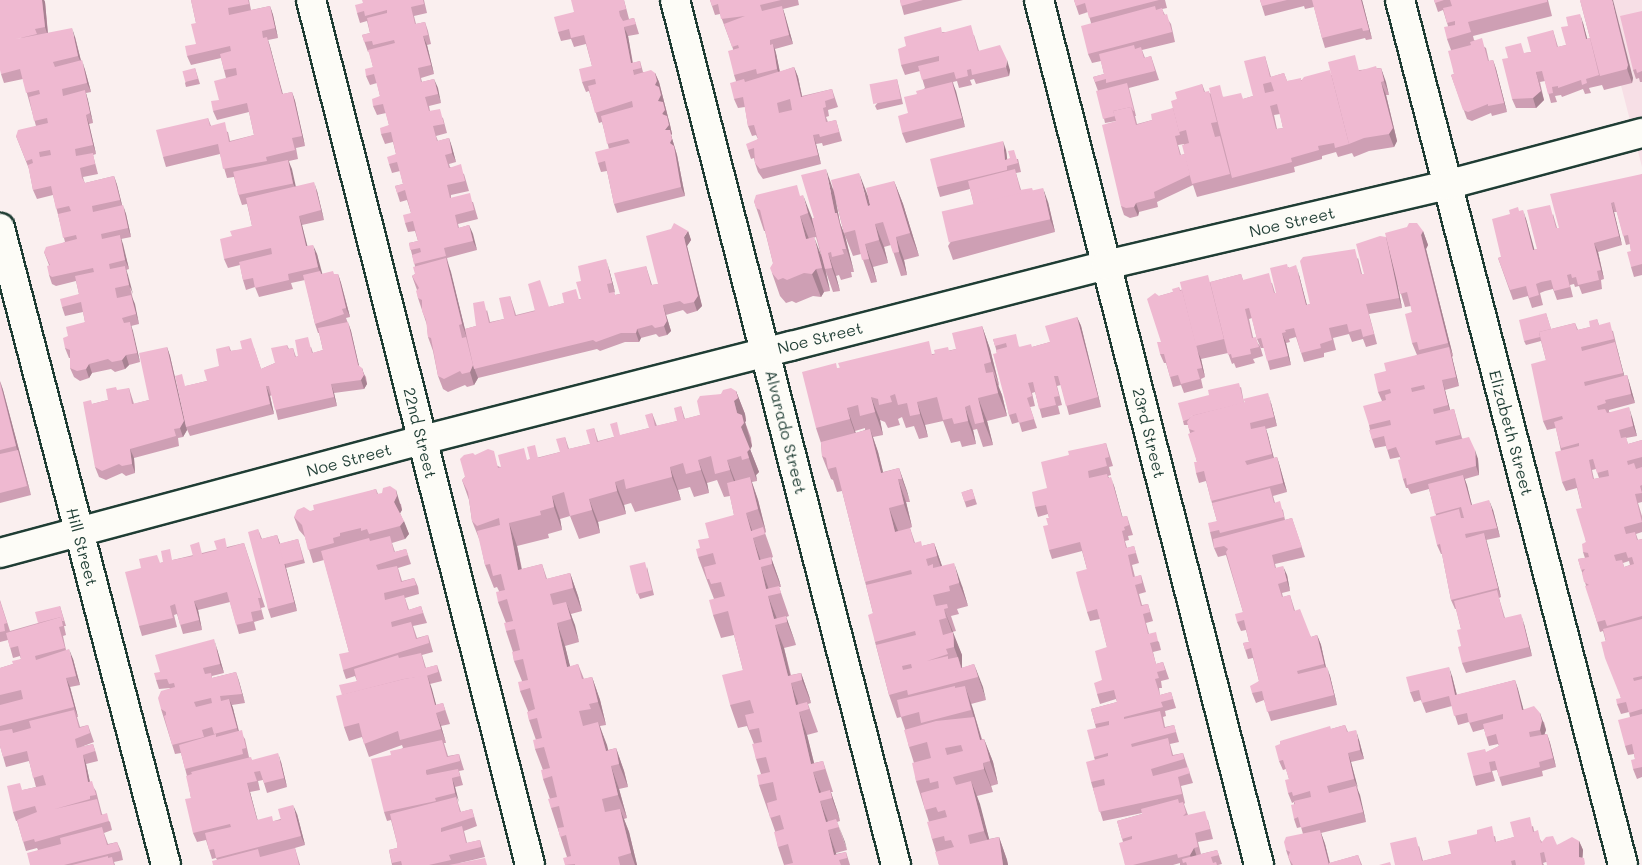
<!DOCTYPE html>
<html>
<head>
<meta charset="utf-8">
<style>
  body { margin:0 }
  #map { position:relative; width:1642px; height:865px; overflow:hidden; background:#faefef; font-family:Mali,sans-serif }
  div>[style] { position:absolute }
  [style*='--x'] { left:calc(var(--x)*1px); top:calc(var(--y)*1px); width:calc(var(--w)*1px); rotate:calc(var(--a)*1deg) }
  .built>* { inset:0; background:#f7dfe6 }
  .roads { filter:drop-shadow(2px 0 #1f3d34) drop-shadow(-2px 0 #1f3d34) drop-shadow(0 2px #1f3d34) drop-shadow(0 -2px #1f3d34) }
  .minor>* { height:28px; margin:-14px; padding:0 14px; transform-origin:14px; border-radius:14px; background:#fdfcf7 }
  .wall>* { inset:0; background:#ce9fb4; transform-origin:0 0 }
  .shaded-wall>* { inset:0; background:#a78292 }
  .building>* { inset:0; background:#efb9d1; transform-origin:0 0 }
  span { translate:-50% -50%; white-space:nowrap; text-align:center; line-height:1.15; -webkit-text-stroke:6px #fdfcf7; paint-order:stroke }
  .street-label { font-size:16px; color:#1f3d34 }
</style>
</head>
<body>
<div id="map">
  <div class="built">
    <div style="clip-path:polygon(1599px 0,1642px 0,1642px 167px)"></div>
  </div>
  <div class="roads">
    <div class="minor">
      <div style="--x:311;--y:0;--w:892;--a:75.79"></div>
      <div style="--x:675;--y:0;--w:893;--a:75.67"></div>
      <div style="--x:1039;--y:0;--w:893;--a:75.73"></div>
      <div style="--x:1400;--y:0;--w:893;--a:75.54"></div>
      <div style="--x:0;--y:228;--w:658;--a:75.39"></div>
      <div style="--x:0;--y:553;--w:437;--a:-15"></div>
      <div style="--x:422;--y:440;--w:381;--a:-14.3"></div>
      <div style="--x:791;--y:346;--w:325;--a:-14.4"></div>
      <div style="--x:1106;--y:265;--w:349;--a:-13.2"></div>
      <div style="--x:1446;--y:185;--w:203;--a:-14.9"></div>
    </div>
  </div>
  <div class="wall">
    <div style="clip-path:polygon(42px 0,44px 0,45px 2px,48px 33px,75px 37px,81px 61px,85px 70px,91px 92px,86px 93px,93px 123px,89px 124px,96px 154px,93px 155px,98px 174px,83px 177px,84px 181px,85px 183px,114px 176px,117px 185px,122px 205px,126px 214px,131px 237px,121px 239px,129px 269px,126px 270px,139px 324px,131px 326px,140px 362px,129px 365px,125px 369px,115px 372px,111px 369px,92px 373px,89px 378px,80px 381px,74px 377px,70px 368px,70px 358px,69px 358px,65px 348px,68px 336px,85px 322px,83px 312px,65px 316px,62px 307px,79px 294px,76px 281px,56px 286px,52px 284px,49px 275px,49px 265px,44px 252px,65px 242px,53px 195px,37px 199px,33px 190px,29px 169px,16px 136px,36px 126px,23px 79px,4px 83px,1px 74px)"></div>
    <div style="clip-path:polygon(191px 0,249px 0,251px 10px,270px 6px,273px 15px,278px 38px,268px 40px,283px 94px,292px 92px,295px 101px,305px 146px,296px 148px,298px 159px,289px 161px,295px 186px,317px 191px,324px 220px,302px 225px,307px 246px,317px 254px,321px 274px,338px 274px,341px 283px,350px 317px,346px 318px,351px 331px,359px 366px,366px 377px,367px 384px,364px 389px,334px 393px,337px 406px,278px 420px,272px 395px,270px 396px,274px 414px,190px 436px,186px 427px,186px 386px,207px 381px,219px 366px,229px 346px,231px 351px,254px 348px,261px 369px,275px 363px,287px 345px,289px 349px,293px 348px,296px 357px,298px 356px,311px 347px,313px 353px,323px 350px,319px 333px,318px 333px,315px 324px,305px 280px,291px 283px,293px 289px,259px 297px,255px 287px,246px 290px,243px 280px,240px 265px,228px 268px,224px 259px,232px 236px,252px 226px,247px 204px,242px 205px,239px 196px,234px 177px,227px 178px,220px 154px,166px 167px,163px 157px,208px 118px,211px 126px,228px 132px,230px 141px,254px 135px,249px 112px,217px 120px,213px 111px,219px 100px,226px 78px,221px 58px,191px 65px,187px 56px,196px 44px,196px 23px)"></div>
    <div style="clip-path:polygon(424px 0,427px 13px,414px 16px,416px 24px,425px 22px,428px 31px,431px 44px,427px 45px,434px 74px,421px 78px,422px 82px,434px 79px,441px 103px,429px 106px,430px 111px,443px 118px,447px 133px,436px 136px,438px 141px,449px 138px,456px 162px,449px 164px,450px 167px,464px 174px,469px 191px,451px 195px,451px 198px,473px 202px,478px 219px,458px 224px,459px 228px,469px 225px,477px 250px,447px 258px,465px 329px,476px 326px,487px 310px,490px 322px,504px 319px,510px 296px,516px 315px,581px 299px,581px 281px,609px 269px,615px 292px,614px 293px,615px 295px,620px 294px,646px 266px,652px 285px,658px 284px,688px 231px,691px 240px,687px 246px,702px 306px,697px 311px,687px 314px,683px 310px,666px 315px,671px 331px,667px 335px,659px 337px,656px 334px,641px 338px,639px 342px,625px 342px,600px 351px,597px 349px,478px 378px,474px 385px,467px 387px,465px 385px,448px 392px,443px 389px,438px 376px,433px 351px,428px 337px,427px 325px,418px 298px,417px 290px,412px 276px,415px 274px,415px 266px,409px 243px,418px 241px,415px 231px,408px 232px,405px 223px,411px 213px,407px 200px,400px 202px,395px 186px,403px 184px,400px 171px,392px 173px,389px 164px,396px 154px,393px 142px,385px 144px,381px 134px,389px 125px,386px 113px,377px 115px,373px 106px,380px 96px,377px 83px,370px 85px,366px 76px,373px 67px,369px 51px,368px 52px,362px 35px,370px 33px,367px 21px,360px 23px,357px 13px,363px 3px)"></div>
    <div style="clip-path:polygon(624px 0,629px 19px,634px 18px,639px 34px,628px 36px,633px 63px,640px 61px,643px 72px,655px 73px,659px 82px,670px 125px,672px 134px,671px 135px,677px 155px,685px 196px,617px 213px,614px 204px,607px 171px,601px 172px,598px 163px,609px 149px,602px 122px,599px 123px,589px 91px,586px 92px,582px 82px,592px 66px,586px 44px,574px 47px,571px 39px,561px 41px,558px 32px,574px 12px)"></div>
    <div style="clip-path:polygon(710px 0,798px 0,799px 5px,783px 9px,793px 44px,775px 49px,780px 72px,794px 67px,798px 77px,802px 96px,832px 89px,838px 107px,828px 110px,829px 116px,826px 117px,828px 122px,836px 120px,842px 141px,823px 146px,822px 143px,816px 144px,821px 164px,763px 179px,758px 172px,755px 163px,754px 158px,751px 159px,748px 150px,758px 139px,756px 135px,752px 136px,748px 126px,745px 107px,738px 108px,734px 99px,736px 81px,734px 75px,733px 49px,720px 14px,715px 15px)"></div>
    <div style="clip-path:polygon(900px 0,963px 0,904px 15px)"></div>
    <div style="clip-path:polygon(evenodd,1074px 0,1165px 0,1167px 8px,1162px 9px,1165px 15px,1171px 24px,1175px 42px,1142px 50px,1145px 58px,1151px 56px,1159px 80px,1129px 88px,1136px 116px,1135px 116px,1137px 124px,1152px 120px,1173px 108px,1177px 99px,1202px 84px,1205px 92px,1224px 97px,1243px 99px,1253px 96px,1265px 56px,1271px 77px,1284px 73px,1287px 81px,1302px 80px,1360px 70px,1381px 68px,1389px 95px,1386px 95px,1397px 141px,1394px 147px,1369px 151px,1354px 157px,1352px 153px,1338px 157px,1336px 152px,1322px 156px,1322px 159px,1294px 167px,1295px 172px,1197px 197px,1193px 185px,1157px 202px,1158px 207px,1139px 212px,1138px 216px,1130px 218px,1124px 215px,1121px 206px,1116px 121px,1105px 123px,1098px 91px,1093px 77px,1104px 74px,1101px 61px,1092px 63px,1088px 54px,1091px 23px,1088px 12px,1079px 15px,1074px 0,1280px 114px,1283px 128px,1277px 129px,1274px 115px,1280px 114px,1074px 0,1184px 144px,1185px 154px,1181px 155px,1178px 145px,1184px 144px)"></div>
    <div style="clip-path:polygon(1260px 0,1362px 0,1372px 39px,1366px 40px,1365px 38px,1325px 48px,1322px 38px,1314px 7px,1305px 9px,1304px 6px,1265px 16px)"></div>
    <div style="clip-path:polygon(1434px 0,1548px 0,1552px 16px,1473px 36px,1474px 40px,1486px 48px,1489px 61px,1493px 60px,1496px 69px,1507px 112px,1492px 116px,1491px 113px,1472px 121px,1467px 119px,1451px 75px,1454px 74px,1451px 50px,1447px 39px,1448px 26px,1443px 10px,1438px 12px)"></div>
    <div style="clip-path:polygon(1580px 0,1633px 78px,1632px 83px,1604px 90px,1602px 85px,1589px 88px,1591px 93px,1585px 94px,1583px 89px,1562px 97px,1561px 95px,1555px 96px,1557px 102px,1551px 103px,1545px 81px,1540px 82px,1544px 100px,1536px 108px,1516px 108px,1512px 99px,1525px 53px,1531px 52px,1553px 30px,1558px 47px,1566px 45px,1583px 23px,1587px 39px,1590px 38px)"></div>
    <div style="clip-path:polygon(1642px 11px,1642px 82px,1640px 82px,1639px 78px,1636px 79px,1633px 70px)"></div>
    <div style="clip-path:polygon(943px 32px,974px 35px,979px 51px,1010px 70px,1009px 76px,976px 84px,974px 79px,970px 80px,972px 85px,959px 88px,957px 81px,953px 82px,965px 127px,906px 143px,902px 133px,908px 113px,917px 94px,925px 88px,920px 71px,905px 75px,901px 65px,906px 46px)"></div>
    <div style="clip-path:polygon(195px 68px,200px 84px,186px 87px,185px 83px)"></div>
    <div style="clip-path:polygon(897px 79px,903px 104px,877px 110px,875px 106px)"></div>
    <div style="clip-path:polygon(1006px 150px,1007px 159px,1018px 159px,1021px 172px,1016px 173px,1021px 190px,1033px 191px,1048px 202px,1055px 232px,953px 260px,948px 246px,974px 205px,970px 189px,940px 197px,937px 187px)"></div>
    <div style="clip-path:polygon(1642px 174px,1642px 275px,1634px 277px,1631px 267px,1631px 251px,1630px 244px,1626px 245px,1617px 212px,1614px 212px,1622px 245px,1598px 252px,1604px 279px,1601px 280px,1602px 289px,1582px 294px,1579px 286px,1575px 287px,1574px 284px,1570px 285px,1573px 297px,1557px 300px,1553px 289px,1545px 291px,1540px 293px,1543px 305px,1532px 308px,1528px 296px,1513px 300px,1498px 258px,1501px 257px,1520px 211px,1526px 219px,1534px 250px,1537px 249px,1553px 214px,1557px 228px,1559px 228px)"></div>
    <div style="clip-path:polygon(evenodd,894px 181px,903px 204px,919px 256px,904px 260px,907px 275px,901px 276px,891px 245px,884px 247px,888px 263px,873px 267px,877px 282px,871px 283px,861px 254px,853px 256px,844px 233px,835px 197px,840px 223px,845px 236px,854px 272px,851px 272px,852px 277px,841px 280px,839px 275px,836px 276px,840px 291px,833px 292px,826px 272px,830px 291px,824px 292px,821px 297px,813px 296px,796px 303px,792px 301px,786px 303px,780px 296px,772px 273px,773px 263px,765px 231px,764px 231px,754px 201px,801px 196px,812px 219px,814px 218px,833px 189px,868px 196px,870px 205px,894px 181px,816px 237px,821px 255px,809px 239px,816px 237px)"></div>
    <div style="clip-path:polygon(1423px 231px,1428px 245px,1426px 249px,1453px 356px,1452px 357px,1459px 386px,1445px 390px,1450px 410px,1454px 409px,1462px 438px,1478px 459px,1479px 475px,1465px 479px,1472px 505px,1493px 510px,1500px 537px,1486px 540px,1501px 597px,1499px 598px,1505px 618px,1524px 624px,1532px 656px,1466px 673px,1462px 663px,1461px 629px,1456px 609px,1455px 609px,1451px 600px,1442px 554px,1441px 554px,1437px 545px,1436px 515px,1429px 489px,1411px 494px,1408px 488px,1406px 488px,1403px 479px,1401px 460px,1400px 457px,1390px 459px,1386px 446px,1375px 448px,1372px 439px,1369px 425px,1382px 401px,1378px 392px,1386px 371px,1417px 355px,1412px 343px,1412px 312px,1411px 306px,1405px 307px,1397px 281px,1402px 308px,1369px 314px,1377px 344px,1366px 347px,1363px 339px,1352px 342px,1349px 334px,1333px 338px,1336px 350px,1324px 353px,1324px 357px,1304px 362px,1296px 337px,1289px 339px,1290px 342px,1286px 343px,1291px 365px,1270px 370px,1264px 348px,1261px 348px,1257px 339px,1252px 318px,1249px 319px,1253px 337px,1260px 346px,1263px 356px,1253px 359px,1255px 363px,1236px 368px,1234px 363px,1232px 364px,1228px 353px,1201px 359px,1205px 377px,1201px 379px,1203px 388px,1184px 393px,1181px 385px,1173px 387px,1166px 363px,1164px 363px,1160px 354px,1161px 342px,1159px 296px,1173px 292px,1179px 287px,1180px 290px,1241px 274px,1243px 280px,1272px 283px,1275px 293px,1276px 293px,1288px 267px,1299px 275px,1307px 305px,1310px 304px,1358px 258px,1362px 274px,1364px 274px,1386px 237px)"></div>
    <div style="clip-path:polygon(evenodd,1546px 313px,1551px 329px,1575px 323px,1578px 330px,1590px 327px,1597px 319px,1599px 325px,1613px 331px,1624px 376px,1627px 375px,1635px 403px,1609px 410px,1609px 412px,1632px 417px,1637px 436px,1626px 438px,1628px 444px,1642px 440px,1642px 502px,1638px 503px,1642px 516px,1642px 532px,1636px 534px,1638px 540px,1642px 539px,1642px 777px,1637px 779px,1633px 769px,1635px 759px,1634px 754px,1628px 755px,1625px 746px,1630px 717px,1629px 712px,1621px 714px,1617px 704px,1621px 698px,1603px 631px,1600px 632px,1597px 622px,1578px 559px,1585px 558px,1583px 552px,1586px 542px,1582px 508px,1577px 488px,1566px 491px,1562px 482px,1561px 451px,1556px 428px,1547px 430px,1543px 421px,1546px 360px,1541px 341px,1526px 345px,1524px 341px,1546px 313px,1596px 469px,1599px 478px,1594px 479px,1592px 470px,1596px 469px,1546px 313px,1629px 561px,1630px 565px,1624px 567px,1623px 563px,1629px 561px)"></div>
    <div style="clip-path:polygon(1077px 317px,1081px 326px,1101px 407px,1069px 415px,1061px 385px,1057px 386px,1062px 405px,1058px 406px,1060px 414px,1042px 418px,1035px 392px,1032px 393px,1035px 406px,1030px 407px,1037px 428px,1022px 432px,1019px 422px,1012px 424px,1009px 415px,996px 349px,993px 339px,1020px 347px,1032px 347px,1050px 342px)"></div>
    <div style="clip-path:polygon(evenodd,982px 326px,990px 349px,999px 385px,998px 386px,1002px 395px,1007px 416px,987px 421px,993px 445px,983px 447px,977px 429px,973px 430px,976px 444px,962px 447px,960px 441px,951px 443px,943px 421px,925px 425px,928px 437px,919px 439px,914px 426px,906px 428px,902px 417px,898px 419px,900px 425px,888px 428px,885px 422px,880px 420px,883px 435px,873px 437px,878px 452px,883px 472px,899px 468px,910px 502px,906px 502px,912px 527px,910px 528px,915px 543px,922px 546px,934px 543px,942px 566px,962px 586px,968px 606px,957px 609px,959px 614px,951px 616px,956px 631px,952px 632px,962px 655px,962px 668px,974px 664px,986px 700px,971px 704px,982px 739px,984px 739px,993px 762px,998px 784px,991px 786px,993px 792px,977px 796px,989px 839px,999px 837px,1007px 860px,1008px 865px,939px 865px,936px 852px,932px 839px,929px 822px,916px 781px,914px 763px,909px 747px,905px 729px,901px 717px,897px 718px,889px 695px,875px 642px,873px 613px,842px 491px,837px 492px,833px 480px,831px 479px,822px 456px,821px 443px,816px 428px,838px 368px,933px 354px,956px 349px,982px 326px,865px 428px,865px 430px,856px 433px,855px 431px,865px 428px)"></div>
    <div style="clip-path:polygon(167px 347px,170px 356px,187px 430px,183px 437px,178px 438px,179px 446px,134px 458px,135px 473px,126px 476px,122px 473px,106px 480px,99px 477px,95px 467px,92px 404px,108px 400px,129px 388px,134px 404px,149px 400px)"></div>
    <div style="clip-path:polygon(0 381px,3px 390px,31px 495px,0 503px)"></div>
    <div style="clip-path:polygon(1241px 387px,1244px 403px,1271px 403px,1277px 426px,1266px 429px,1274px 458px,1277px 457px,1280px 467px,1287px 492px,1273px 496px,1275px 503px,1283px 510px,1285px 520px,1292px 518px,1305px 557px,1275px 564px,1276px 568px,1287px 575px,1290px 591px,1282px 593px,1283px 597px,1290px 595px,1295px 611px,1311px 637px,1317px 635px,1321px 645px,1326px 667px,1330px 676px,1337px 705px,1271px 721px,1264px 700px,1256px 703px,1252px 693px,1259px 681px,1253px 658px,1248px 659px,1243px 643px,1249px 642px,1246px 630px,1241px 631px,1237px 622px,1243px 612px,1226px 555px,1218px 557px,1214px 548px,1210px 532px,1217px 521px,1213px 507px,1206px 481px,1199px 483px,1196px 473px,1197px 462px,1190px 433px,1188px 425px,1184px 425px,1183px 421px)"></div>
    <div style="clip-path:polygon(736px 391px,745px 414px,746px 421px,745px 422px,751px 438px,752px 446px,750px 449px,759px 472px,756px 475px,757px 481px,752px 482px,758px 500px,766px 532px,765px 533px,771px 550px,773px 557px,771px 558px,779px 580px,781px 587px,779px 587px,789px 616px,786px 617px,796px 645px,784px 648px,791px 675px,801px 673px,809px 696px,811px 703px,808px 704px,818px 732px,807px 735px,814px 763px,823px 761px,833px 792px,831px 792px,840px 821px,837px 822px,847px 850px,836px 853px,836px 854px,846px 852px,850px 865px,784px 865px,778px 847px,775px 831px,759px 785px,761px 774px,756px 759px,754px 744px,747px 726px,738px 728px,730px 705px,743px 670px,734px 635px,721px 638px,713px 615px,714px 599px,698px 557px,700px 548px,709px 538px,734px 515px,730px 496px,724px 497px,717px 480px,707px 483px,709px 493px,694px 497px,690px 487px,678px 490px,681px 500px,635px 512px,631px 503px,624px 505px,626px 514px,598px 522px,600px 533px,579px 539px,570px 516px,560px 519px,562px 530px,548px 534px,549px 538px,517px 546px,522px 569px,542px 564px,547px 579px,570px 573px,578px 596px,582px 611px,571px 614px,579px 642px,565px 646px,570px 667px,578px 664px,584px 679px,592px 677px,600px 700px,606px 725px,600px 726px,608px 750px,616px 748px,624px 771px,628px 787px,619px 789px,627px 818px,624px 819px,629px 832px,637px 865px,565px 865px,567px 857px,551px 808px,550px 799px,543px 779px,543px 770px,535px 749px,536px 740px,529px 720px,528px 711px,520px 691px,522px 681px,514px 661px,513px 652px,506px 631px,506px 623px,498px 602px,499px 591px,497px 587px,494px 588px,485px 565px,480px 541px,472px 521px,469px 500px,462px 480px,465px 477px,475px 455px,500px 467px,560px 452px,565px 437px,569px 449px,590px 444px,594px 428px,598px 441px,649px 428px,652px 413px,657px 426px,677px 421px,681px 406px,685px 419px,700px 415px,721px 394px)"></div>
    <div style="clip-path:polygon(1106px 443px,1113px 466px,1109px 467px,1111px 475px,1108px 476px,1114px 486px,1122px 517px,1127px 516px,1133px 535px,1128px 536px,1129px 540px,1125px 541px,1127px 548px,1134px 546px,1139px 563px,1132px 565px,1135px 577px,1141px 575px,1146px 592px,1139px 594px,1142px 605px,1148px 604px,1153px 621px,1146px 623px,1149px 634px,1159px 642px,1161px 650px,1153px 652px,1156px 664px,1163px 662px,1169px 679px,1161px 681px,1162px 688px,1159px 688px,1160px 695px,1171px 692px,1176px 708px,1165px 711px,1166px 716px,1163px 717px,1165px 727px,1174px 725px,1179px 742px,1170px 744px,1173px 755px,1183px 753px,1193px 783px,1181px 786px,1185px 803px,1184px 804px,1188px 815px,1208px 820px,1213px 839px,1198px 842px,1201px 854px,1217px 850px,1222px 864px,1218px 865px,1180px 865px,1180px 863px,1173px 865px,1125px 865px,1123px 842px,1117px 821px,1142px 814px,1142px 813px,1103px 821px,1091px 782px,1095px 760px,1094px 757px,1096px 728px,1091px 709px,1117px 702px,1116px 699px,1100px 704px,1097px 694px,1102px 680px,1107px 647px,1100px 619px,1090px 621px,1087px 612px,1087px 569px,1082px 551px,1052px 559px,1049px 550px,1048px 525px,1049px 518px,1048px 514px,1038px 517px,1035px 507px,1069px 455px)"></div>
    <div style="clip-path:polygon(376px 489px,378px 494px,401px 504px,402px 510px,400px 513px,409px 534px,405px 539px,392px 543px,395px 552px,406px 549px,411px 564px,398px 568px,402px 581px,414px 578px,418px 587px,419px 594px,405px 598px,409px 610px,421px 606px,424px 615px,427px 623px,413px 626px,417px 638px,428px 635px,431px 645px,433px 652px,422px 655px,426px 668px,437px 665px,440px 674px,442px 681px,430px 684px,436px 705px,443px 703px,450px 724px,441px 726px,446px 743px,444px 743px,448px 756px,459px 754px,464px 770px,459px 771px,463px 785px,455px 787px,458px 803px,461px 812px,472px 809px,477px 826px,464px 831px,467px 843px,480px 840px,485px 857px,460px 863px,487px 865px,392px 865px,389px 850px,397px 848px,397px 843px,391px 820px,387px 821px,384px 812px,391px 755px,403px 748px,402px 745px,369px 757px,362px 737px,349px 741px,344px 727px,342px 695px,357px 681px,355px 676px,346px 679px,343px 670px,349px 652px,324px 560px,313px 563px,305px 537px,299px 530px,294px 517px)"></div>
    <div style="left:972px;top:489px;width:16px;height:11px;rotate:72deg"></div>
    <div style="clip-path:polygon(258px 529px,262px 539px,277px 535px,280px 544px,298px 539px,305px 563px,286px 568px,297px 611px,271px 618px,268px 609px)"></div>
    <div style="clip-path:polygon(244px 543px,265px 607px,261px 608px,264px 619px,254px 622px,256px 630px,239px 634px,230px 602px,198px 610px,202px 630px,183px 634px,177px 614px,174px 615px,177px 627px,142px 636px,139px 626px,160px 563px)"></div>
    <div style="clip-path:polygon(647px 567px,654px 595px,640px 599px,638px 594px)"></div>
    <div style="clip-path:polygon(0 600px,10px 631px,38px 623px,60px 606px,66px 626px,64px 626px,66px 635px,63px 636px,66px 650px,73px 659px,80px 685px,70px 687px,78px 717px,77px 717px,80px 727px,88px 725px,94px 742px,81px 747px,93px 744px,96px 753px,98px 761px,86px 764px,90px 782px,96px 791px,102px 814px,110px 822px,112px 830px,104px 833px,108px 844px,117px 842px,121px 851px,123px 860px,114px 862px,115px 865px,30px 865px,38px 850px,37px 848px,26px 851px,17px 821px,16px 821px,13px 812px,23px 790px,36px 787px,29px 761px,6px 767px,0 746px,0 668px,13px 664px,21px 659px,20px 656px,13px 658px,8px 640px,0 642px)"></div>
    <div style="clip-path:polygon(217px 649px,224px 673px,212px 676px,212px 678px,236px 672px,245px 703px,232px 705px,239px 731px,245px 739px,249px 757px,252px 760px,281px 762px,287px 787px,267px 793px,263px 780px,258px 781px,260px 790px,250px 792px,257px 820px,274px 821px,297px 814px,305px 845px,295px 848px,300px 865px,213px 865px,217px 860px,216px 858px,212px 859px,206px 840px,197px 842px,193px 833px,191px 798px,187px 776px,181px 753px,175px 754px,161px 709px,170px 688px,159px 689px,156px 680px,160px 672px)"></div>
    <div style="clip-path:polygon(1452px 676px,1457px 695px,1515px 680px,1523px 709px,1544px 722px,1546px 730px,1544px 734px,1547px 734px,1550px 743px,1556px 767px,1542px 771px,1543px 776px,1502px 786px,1497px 770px,1492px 771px,1495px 781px,1476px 786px,1473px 776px,1487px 752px,1499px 746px,1498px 744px,1489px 746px,1484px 729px,1473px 732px,1469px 722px,1458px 725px,1452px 706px,1426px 713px,1421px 700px,1414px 702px,1410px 692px)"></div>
    <div style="clip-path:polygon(1345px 725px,1348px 732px,1359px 740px,1364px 759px,1351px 762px,1366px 822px,1321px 833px,1325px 844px,1330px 863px,1358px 855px,1362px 865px,1291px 865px,1286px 850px,1303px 834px,1301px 827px,1297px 828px,1294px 819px,1294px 802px,1292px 803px,1288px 793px,1289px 779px,1286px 769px,1283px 770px,1279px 761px,1331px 729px)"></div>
    <div style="clip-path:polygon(1533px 826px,1534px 831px,1542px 842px,1557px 845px,1579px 841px,1583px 850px,1582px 858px,1546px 862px,1543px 863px,1544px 865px,1395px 865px,1419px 846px,1423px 861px,1451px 854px,1495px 836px,1496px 842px,1514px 837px)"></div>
  </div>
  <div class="shaded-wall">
    <div style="clip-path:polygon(42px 0,44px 0,45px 2px,48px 36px,45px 27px)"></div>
    <div style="clip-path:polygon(1361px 0,1362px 0,1372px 39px,1369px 30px)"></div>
    <div style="clip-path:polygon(1612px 0,1613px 0,1633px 78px,1632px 83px,1627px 69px)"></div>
    <div style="clip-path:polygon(270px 6px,273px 15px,278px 38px,275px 28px)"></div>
    <div style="clip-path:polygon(782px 6px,785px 15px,793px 44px,789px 35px)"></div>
    <div style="clip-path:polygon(1580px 14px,1583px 23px,1590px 49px,1586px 39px)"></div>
    <div style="clip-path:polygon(624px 27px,628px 36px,634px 72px,631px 63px)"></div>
    <div style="clip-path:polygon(72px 28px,75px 37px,82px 65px,78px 56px)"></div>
    <div style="clip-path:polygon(423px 36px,427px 45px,434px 74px,431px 65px)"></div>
    <div style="clip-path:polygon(267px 37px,270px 46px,285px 104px,282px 94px)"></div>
    <div style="clip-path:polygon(773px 44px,776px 53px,781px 78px,777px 69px)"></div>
    <div style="clip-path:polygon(82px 60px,85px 70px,91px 92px,87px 83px)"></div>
    <div style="clip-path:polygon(1007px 60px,1010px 70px,1009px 76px,1006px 67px)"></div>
    <div style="clip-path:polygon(1493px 60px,1496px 69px,1507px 112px,1504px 103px)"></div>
    <div style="clip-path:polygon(794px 67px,798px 77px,804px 106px,801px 97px)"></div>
    <div style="clip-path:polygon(1381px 68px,1386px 82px,1389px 95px,1384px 81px)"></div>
    <div style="clip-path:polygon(1536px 72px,1544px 100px,1536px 108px,1533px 98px)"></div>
    <div style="clip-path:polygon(655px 73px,659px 82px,670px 125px,672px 134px,671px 135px,677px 155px,685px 196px,681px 187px,673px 153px,665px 130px,666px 123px,658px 101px,655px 85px)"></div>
    <div style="clip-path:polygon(434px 79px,438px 88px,441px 103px,438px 94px)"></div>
    <div style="clip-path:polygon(952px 82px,956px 91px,965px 127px,962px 118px)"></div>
    <div style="clip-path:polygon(1381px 82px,1386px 95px,1397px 141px,1394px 147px,1389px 134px)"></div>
    <div style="clip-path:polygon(85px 90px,88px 100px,93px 123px,90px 113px)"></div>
    <div style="clip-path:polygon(292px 92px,295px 101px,305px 146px,302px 136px)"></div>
    <div style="clip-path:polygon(86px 115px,89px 124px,96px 154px,93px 145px)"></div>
    <div style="clip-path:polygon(813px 135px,816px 144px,821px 164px,818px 155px)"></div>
    <div style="clip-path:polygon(449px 138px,452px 147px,456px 162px,452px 153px)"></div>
    <div style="clip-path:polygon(1003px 141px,1006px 150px,1008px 165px,1005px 160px)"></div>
    <div style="clip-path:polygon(288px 160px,292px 169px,297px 192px,293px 183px)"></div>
    <div style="clip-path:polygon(826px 169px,834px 192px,840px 223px,845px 236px,854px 272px,835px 213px)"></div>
    <div style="clip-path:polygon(859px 173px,868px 196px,876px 229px,868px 206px)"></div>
    <div style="clip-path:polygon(114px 176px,117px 185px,123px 209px,120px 200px)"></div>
    <div style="clip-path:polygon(894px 181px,903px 204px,919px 256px,910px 233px)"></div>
    <div style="clip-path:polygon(314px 182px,317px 191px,324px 220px,321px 210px)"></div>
    <div style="clip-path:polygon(1043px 188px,1048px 202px,1055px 232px,1050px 219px)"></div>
    <div style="clip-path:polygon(803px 195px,812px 218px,817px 237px,808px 213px)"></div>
    <div style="clip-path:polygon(1136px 203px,1139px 212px,1138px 216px,1134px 207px)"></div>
    <div style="clip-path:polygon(1611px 203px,1614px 212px,1622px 245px,1619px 236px)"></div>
    <div style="clip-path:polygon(123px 205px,126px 214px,131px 237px,128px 228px)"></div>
    <div style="clip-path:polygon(1523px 210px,1526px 219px,1537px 259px,1533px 250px)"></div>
    <div style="clip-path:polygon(299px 216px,302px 225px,310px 256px,306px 246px)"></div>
    <div style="clip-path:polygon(800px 216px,809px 239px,806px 239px)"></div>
    <div style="clip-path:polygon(875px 224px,884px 247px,888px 263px,879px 240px)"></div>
    <div style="clip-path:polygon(469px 225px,473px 234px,477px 250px,473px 241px)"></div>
    <div style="clip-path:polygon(688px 231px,691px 240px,687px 246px,702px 306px,697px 311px,694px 302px,684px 237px)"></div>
    <div style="clip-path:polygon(1423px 231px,1428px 245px,1426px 249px,1453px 356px,1448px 343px,1421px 235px)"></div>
    <div style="clip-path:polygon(120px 235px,123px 244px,129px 269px,125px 260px)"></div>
    <div style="clip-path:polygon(814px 237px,823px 260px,830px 291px,822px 268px)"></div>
    <div style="clip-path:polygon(896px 237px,904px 260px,907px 275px,899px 252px)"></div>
    <div style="clip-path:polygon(1386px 237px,1390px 246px,1402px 308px,1399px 298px)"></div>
    <div style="clip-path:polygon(1594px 243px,1598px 252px,1604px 279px,1601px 270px)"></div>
    <div style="clip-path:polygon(865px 244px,873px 267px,877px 282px,869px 259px)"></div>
    <div style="clip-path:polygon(313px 245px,317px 254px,324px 280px,318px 267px)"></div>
    <div style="clip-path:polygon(828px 253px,836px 276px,840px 291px,832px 268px)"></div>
    <div style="clip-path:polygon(446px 258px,451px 272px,467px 338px,462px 324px)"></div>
    <div style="clip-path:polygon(606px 259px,609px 269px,615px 292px,612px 283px)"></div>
    <div style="clip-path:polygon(1296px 265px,1299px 275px,1309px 314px,1306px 305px)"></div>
    <div style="clip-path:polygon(125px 266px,128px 275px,133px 294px,129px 285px)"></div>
    <div style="clip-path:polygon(816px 269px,824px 292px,821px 297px,812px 274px)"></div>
    <div style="clip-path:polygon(338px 274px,341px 283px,350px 317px,346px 308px)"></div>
    <div style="clip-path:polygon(131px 295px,135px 304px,139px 324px,136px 314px)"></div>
    <div style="clip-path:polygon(663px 305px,671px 331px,667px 335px,664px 326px)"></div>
    <div style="clip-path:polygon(1077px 317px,1081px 326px,1101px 407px,1098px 397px)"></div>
    <div style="clip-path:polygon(130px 322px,133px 331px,140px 362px,137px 353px)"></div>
    <div style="clip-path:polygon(348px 322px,351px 331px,361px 375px,358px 365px)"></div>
    <div style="clip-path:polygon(982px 326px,990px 349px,999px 385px,991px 362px)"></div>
    <div style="clip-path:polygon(637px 329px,641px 338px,639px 342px,636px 333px)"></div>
    <div style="clip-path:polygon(1282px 333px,1286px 343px,1291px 365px,1288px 356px)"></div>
    <div style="clip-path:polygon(1615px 342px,1618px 352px,1626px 382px,1623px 373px)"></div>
    <div style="clip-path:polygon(167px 347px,170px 356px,187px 430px,183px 437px,180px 428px)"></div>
    <div style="clip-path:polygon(1449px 347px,1452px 357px,1459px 386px,1456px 377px)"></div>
    <div style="clip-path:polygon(1197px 350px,1201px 359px,1205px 377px,1202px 368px)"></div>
    <div style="clip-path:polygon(126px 355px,129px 365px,125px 369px,122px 360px)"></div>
    <div style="clip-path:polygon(89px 364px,92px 373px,89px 378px,86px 369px)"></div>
    <div style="clip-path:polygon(473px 365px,478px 378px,474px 385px,470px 372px)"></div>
    <div style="clip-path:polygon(362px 368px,367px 384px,364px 389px,361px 380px)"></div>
    <div style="clip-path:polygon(993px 372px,1002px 395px,1007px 416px,998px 393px)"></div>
    <div style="clip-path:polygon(1627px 375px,1630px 385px,1635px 403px,1631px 394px)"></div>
    <div style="clip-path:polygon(1442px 380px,1445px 390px,1451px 414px,1448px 405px)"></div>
    <div style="clip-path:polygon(0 381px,3px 390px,31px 495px,16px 446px)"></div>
    <div style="clip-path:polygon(331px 384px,334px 393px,337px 406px,334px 397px)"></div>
    <div style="clip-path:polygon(266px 386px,270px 396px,274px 414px,270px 404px)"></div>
    <div style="clip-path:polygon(736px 391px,745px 414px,746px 421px,745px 422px,752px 446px,750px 450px,750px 449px,759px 472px,756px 475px,757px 481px,749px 458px,734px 401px)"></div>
    <div style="clip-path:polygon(1268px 393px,1271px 403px,1277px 426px,1274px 417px)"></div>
    <div style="clip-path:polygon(871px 397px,880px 420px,883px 435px,875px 412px)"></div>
    <div style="clip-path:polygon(978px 398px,987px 421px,993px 445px,984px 422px)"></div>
    <div style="clip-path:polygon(917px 402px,925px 425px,928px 437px,920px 414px)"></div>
    <div style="clip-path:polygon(965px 407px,973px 430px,976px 444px,968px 421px)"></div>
    <div style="clip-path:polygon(1629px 407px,1632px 417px,1637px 436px,1633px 426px)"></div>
    <div style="clip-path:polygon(847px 408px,855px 431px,858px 442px,850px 419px)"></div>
    <div style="clip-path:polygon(1265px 426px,1268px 435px,1275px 464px,1272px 454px)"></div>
    <div style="clip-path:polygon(870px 429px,878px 452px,889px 496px,881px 473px)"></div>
    <div style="clip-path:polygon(130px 449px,134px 458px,135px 473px,132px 464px)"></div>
    <div style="clip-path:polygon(1475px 450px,1478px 459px,1479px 475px,1476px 466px)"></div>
    <div style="clip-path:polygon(1277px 457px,1280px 467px,1287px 492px,1283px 483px)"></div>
    <div style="clip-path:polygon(698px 460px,707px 483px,709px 493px,701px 470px)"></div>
    <div style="clip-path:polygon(727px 460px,736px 483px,738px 493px,730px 470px)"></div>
    <div style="clip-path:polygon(670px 467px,678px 490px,681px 500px,672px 477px)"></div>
    <div style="clip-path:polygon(899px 468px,907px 491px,910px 502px,902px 479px)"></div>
    <div style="clip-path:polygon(1463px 475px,1467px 485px,1474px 514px,1471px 505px)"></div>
    <div style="clip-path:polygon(750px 477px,758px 500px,766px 532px,758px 509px)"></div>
    <div style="clip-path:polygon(1111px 477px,1114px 486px,1125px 526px,1122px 517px)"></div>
    <div style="clip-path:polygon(898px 479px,906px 502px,912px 527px,904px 504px)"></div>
    <div style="clip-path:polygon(615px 482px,624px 505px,626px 514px,617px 491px)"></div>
    <div style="clip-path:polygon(396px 490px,402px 510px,399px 515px,394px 502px)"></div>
    <div style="clip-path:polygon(552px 496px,560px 519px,562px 530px,554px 507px)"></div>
    <div style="clip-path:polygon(589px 499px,598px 522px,600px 533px,592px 510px)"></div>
    <div style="clip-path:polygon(1489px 500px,1493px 510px,1500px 537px,1497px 528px)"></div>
    <div style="clip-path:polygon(889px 508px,898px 531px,895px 532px)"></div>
    <div style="clip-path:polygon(746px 513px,754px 536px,753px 538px,761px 561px,761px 567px)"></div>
    <div style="clip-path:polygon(404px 521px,409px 534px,405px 539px,400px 526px)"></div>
    <div style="clip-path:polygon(509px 523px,517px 546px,526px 593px,518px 570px)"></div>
    <div style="clip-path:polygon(1484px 533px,1487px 542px,1501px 597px,1498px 588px)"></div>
    <div style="clip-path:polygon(277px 535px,280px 544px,297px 611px,294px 602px)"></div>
    <div style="clip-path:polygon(934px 543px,942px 566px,945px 579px,937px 556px)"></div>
    <div style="clip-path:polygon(771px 557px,779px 580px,781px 587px,772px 564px)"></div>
    <div style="clip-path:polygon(954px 563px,962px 586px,968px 606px,959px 583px)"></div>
    <div style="clip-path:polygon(1283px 566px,1287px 575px,1290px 591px,1287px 581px)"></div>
    <div style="clip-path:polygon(761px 567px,769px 590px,766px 589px)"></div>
    <div style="clip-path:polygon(570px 573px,578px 596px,582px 611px,573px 588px)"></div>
    <div style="clip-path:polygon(768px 596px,777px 619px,774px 619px)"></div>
    <div style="clip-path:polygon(194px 601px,198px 610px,202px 630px,199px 620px)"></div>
    <div style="clip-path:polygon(566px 602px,575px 625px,579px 642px,571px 619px)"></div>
    <div style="clip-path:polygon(944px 609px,962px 655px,962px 667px,966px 680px,954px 647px,954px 638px)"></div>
    <div style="clip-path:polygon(1521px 614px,1524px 624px,1532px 656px,1529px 647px)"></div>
    <div style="clip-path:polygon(786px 616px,794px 639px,796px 645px,787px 622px)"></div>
    <div style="clip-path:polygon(557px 623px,565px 646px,576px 690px,567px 667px)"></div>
    <div style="clip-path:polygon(775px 625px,784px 648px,792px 683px,788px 676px)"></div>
    <div style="clip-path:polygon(1317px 635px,1321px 645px,1327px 673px,1324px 664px)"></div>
    <div style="clip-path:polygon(214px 639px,217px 649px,224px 673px,220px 664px)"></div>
    <div style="clip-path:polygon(69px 649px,73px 659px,80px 685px,76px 676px)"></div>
    <div style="clip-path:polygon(974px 664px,983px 687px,986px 700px,978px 677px)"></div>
    <div style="clip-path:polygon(1327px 667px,1330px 676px,1337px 705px,1334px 695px)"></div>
    <div style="clip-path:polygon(1449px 667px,1452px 676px,1459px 704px,1455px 695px)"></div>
    <div style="clip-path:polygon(236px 672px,239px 681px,245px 703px,242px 694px)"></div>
    <div style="clip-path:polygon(801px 673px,809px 696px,811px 703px,802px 680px)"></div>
    <div style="clip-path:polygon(427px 675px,432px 689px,438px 712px,435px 705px)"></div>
    <div style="clip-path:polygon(592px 677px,600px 700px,606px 725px,598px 702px)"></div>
    <div style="clip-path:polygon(66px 678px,70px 687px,78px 717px,74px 707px)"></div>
    <div style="clip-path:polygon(1515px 680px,1518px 689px,1526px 719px,1522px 710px)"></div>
    <div style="clip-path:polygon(791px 683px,799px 706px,796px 705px)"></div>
    <div style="clip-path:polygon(965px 686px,973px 709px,988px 763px,980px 740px)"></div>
    <div style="clip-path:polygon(229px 699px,233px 708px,240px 737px,237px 728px)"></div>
    <div style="clip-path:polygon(799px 712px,807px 735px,816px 771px,811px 764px)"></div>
    <div style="clip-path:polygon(436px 713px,441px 726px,446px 743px,441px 729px)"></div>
    <div style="clip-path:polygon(1540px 713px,1546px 730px,1543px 739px,1540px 730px)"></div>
    <div style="clip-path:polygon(598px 722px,607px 745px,612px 766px,606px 751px)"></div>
    <div style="clip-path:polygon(1356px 730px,1359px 740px,1364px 759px,1360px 750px)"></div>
    <div style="clip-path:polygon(1547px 734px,1550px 743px,1556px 767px,1553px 758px)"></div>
    <div style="clip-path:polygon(984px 739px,993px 762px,998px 784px,990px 761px)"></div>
    <div style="clip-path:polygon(616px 748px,624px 771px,628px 787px,619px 764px)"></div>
    <div style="clip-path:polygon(278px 753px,281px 762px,287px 787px,284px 778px)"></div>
    <div style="clip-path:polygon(1348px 753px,1351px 762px,1358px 788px,1354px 779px)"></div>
    <div style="clip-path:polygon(83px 755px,86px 764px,92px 792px,88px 782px)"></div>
    <div style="clip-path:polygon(983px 763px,991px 786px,993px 792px,984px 769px)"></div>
    <div style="clip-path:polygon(611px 766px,619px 789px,627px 818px,618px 795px)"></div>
    <div style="clip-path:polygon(813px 772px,822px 795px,819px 793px)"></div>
    <div style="clip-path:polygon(452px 778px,455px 787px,459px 802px,455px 793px)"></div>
    <div style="clip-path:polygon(971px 781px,980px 804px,993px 854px,984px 831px)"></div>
    <div style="clip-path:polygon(247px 783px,250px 792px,260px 829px,257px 820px)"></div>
    <div style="clip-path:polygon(1356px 786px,1360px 795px,1366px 822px,1363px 812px)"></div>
    <div style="clip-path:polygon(830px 790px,838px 813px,840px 821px,832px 798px)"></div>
    <div style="clip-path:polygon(820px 801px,829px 824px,826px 822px)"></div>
    <div style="clip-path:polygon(293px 805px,297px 814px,305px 845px,301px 836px)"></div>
    <div style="clip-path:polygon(620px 809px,629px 832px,637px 865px,635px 865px,631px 853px)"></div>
    <div style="clip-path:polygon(836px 819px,845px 842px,847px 850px,839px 827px)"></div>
    <div style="clip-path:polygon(828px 830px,836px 853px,839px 865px,834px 855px)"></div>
    <div style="clip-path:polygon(1320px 830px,1325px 844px,1330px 865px,1329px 865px)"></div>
    <div style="clip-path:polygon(999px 837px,1007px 860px,1008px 865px,1003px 865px)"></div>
    <div style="clip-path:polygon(1579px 841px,1583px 850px,1582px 865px,1579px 857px)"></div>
    <div style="clip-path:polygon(1194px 848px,1197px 857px,1193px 864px,1190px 855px)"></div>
  </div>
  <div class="building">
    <div style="clip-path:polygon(evenodd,0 0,42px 0,45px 27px,35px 29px,37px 34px,16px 39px,72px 28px,78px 56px,53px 62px,55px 67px,82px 60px,87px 83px,62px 89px,63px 96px,85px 90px,90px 113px,86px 115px,93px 145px,75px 149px,76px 156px,93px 153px,95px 164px,80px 168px,82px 178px,85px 183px,114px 176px,120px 200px,92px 206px,93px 212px,123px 205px,128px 228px,101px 234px,102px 239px,120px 235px,125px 260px,109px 264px,110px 269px,125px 266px,129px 285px,115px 288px,117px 298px,131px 295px,136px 314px,122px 318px,124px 323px,130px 322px,137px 353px,126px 355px,122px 360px,112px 362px,108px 359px,89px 364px,86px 369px,77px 371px,70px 368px,70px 350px,65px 348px,63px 338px,68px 336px,66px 327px,85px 322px,81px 302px,62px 307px,60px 299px,79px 294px,75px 276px,94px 272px,93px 268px,52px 277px,49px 275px,47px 266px,50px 265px,44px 252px,46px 247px,77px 239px,76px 235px,63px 238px,58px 214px,71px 211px,69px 206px,56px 209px,51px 186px,33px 190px,28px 165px,33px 163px,32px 159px,26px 161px,16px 136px,18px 130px,48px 123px,47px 118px,34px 121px,29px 97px,40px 94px,39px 90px,26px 93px,20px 69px,1px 74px,0 70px,0 0,50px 150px,51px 155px,40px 157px,39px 152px,50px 150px)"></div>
    <div style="clip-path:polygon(191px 0,248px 0,249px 4px,228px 8px,229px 15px,270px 6px,275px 28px,262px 31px,263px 38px,267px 37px,282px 94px,292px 92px,302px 136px,292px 138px,295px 150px,266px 157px,267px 161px,223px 169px,218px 144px,163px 157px,156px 130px,208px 118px,210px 126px,225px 122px,229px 142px,254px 135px,247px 103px,213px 111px,211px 101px,219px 100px,214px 81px,237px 75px,236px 68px,224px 70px,220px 54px,231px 51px,230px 46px,187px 56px,185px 46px,196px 44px,191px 24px,196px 23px)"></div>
    <div style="clip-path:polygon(362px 0,423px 0,424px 4px,411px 7px,415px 24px,425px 22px,428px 35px,423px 36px,431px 65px,418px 68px,421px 82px,434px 79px,438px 94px,425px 97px,429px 111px,440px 109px,444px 124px,433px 126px,437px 141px,449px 138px,452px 153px,445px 155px,449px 168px,461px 164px,465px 181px,447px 185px,450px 198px,470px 193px,474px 210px,455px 215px,458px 228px,469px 225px,473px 241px,444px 248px,446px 256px,414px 264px,412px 255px,421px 252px,420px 248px,410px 250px,409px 243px,418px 241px,413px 221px,405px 223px,403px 215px,411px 213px,405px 190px,397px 193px,395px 186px,403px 184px,397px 162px,389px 164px,387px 157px,396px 154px,391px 132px,381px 134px,380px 128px,389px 125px,384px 108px,383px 104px,373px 106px,372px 99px,380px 96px,374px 74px,366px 76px,365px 69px,373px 67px,368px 50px,395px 43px,394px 40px,373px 45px,372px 41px,364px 42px,362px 35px,370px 33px,367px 18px,387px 13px,387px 10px,365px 16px,364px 11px,357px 13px,355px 5px,363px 3px)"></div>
    <div style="clip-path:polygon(571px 0,624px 0,626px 9px,619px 11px,620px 16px,623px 21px,634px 18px,636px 24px,624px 27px,631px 63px,640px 61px,641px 68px,633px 70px,634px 75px,651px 70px,655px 73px,657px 81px,655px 85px,659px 87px,661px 95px,658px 101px,663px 102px,665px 110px,662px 114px,667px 116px,669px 125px,665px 130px,670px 130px,672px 139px,670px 143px,674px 146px,681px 187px,614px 204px,605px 161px,598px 163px,595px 152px,630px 143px,628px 139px,607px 144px,601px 116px,633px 107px,632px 101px,595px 113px,588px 86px,596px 84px,595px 79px,582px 82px,579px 69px,592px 66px,584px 35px,571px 38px,569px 29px,558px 32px,554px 17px,574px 12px)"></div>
    <div style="clip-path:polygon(710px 0,781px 0,760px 5px,762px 11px,782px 6px,789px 35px,770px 40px,770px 45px,773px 44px,777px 69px,757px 74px,756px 69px,734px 75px,728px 51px,739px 48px,738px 45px,732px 47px,724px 24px,745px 16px,721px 19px,718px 4px,712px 6px)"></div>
    <div style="clip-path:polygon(900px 0,923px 0,901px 6px)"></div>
    <div style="clip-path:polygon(1074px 0,1159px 0,1089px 18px,1085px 3px,1076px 6px)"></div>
    <div style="clip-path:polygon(1260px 0,1287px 0,1262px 6px)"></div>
    <div style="clip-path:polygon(1312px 0,1361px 0,1369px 30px,1363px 31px,1362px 28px,1322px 38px)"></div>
    <div style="clip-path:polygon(1434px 0,1444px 0,1435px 3px)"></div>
    <div style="clip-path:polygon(1450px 0,1547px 0,1547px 2px,1468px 22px,1471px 32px,1447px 39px,1444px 27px,1455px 25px,1455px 21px,1447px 23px,1443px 8px,1452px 6px)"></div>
    <div style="clip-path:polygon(1580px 0,1612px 0,1628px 65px,1627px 69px,1600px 76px)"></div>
    <div style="clip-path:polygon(1155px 6px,1156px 10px,1162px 8px,1164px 15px,1167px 14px,1172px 32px,1088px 54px,1081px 26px)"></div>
    <div style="clip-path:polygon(1642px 11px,1642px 71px,1637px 73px,1636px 69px,1633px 70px,1620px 16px)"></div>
    <div style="clip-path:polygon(1580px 14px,1586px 39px,1590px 38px,1599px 75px,1586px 79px,1587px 83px,1582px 85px,1581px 80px,1558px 88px,1558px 86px,1552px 87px,1553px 93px,1548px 94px,1542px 71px,1536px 72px,1541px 91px,1533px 98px,1512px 99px,1502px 59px,1508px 58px,1505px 47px,1521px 43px,1524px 53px,1531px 52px,1527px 37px,1553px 30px,1557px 47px,1566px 45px,1561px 27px,1568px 26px,1566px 17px)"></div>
    <div style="clip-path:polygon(971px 25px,978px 51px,1000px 45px,1007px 60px,1006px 67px,972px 75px,971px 69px,967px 70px,968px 76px,956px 79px,954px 72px,922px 80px,918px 66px,939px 61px,939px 56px,901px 65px,898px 49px,906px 46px,904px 37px,941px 27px,942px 33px)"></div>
    <div style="clip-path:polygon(1482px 38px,1488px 61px,1493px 60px,1504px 103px,1488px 106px,1488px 104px,1468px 112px,1463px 110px,1451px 75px,1454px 74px,1448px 51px,1471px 45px,1470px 42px)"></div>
    <div style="clip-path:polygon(1134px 45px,1135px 49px,1141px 47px,1144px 58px,1151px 56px,1155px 71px,1106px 83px,1106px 79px,1095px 82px,1093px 77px,1104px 74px,1099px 54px)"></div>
    <div style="clip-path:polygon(1355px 55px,1359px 71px,1376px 66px,1377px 69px,1381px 68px,1384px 81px,1381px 82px,1393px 128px,1389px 134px,1364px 138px,1349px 144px,1328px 62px)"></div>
    <div style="clip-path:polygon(evenodd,1265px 56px,1270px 77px,1284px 73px,1287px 81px,1301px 78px,1301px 81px,1304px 77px,1330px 70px,1349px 144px,1335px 148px,1334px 143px,1318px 146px,1319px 150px,1291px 158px,1292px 162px,1232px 178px,1209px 88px,1220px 85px,1223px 97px,1241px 93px,1243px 99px,1253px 96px,1244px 61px,1265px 56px,1271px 82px,1274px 91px,1265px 93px,1263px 84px,1271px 82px,1265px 56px,1277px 104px,1283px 128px,1276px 129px,1270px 106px,1277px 104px)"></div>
    <div style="clip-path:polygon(evenodd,794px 67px,801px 97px,832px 89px,834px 98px,825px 101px,826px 107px,823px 108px,826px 122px,836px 120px,839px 132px,820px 137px,819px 134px,813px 135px,818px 155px,760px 169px,755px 163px,754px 148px,748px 150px,746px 144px,758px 139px,754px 125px,748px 126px,743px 97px,734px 99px,730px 83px,744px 79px,745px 82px,794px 67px,790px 99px,792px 110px,779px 113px,777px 103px,790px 99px)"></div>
    <div style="left:195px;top:68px;width:11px;height:13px;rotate:75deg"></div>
    <div style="left:897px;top:79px;width:20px;height:28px;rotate:79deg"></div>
    <div style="clip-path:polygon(952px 82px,962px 118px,902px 133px,898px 116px,908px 113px,904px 97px,917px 94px,916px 91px)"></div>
    <div style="clip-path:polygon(1127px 83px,1134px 111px,1133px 111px,1131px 107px,1113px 111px,1115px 116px,1103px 119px,1096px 91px)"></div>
    <div style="clip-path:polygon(1202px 84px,1204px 92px,1209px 91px,1217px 122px,1211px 123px,1215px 137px,1220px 136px,1230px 174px,1192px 184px,1182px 145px,1189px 143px,1186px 130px,1179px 132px,1171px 101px,1177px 99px,1175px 92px)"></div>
    <div style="clip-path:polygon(1131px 107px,1136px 125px,1152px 120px,1151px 114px,1173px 108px,1180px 135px,1175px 136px,1180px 155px,1185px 154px,1190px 175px,1154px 192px,1155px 198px,1136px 203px,1134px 207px,1126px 208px,1121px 206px,1102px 125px,1116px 121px,1113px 111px)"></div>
    <div style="clip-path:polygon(1003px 141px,1005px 160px,1010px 158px,1008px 151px,1014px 150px,1018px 163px,1007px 166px,1007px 170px,937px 187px,930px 159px)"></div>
    <div style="left:288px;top:160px;width:24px;height:56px;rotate:78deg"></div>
    <div style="clip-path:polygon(826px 169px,835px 213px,837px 213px,846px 249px,842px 249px,844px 254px,832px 257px,831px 252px,828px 253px,832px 268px,825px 269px,812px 219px,814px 218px,801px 175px)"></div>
    <div style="clip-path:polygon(1015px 169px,1020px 190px,1032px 188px,1033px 191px,974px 205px,968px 181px)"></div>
    <div style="clip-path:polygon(859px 173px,868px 206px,870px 205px,866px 188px,894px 181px,910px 233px,896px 237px,899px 252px,893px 253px,883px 222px,875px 224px,879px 240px,865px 244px,869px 259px,862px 260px,855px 230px,844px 233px,831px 180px)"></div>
    <div style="clip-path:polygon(1642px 174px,1642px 264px,1631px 267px,1627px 252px,1631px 251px,1628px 235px,1623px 236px,1614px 202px,1611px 203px,1619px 236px,1594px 243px,1601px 270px,1597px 271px,1599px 280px,1578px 285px,1576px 277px,1572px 278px,1571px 274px,1567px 275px,1570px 287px,1554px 291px,1551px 280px,1541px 282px,1536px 284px,1539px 295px,1529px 298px,1526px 286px,1510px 290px,1498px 258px,1501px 257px,1492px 219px,1510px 214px,1509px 210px,1518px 207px,1519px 211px,1523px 210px,1533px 250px,1537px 249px,1527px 210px,1550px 205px,1556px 228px,1559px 228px,1550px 194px)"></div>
    <div style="clip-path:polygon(314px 182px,321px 210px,299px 216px,306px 246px,313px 245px,318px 267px,288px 274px,289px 280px,255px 288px,253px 278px,243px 280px,239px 262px,272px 254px,271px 248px,224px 259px,220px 239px,232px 236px,230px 231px,252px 226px,246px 198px)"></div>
    <div style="clip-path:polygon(797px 185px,800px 196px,803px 195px,808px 213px,800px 216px,806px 239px,814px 237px,822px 268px,816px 269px,812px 274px,804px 273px,787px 280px,783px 278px,778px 280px,772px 273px,770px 268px,773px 263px,760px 210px,756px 208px,754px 201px,756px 195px)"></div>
    <div style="left:1043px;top:188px;width:32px;height:104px;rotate:77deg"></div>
    <div style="clip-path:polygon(674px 223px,688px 231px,684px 237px,698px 296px,694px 302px,684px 304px,680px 301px,663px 305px,667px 321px,664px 326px,655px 328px,652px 325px,637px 329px,636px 333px,621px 333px,596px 342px,593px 340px,474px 369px,465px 329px,476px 326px,473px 303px,484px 301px,489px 323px,504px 319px,499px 298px,510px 296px,515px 316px,535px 311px,528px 284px,540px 280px,549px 307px,564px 303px,562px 293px,576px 289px,579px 300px,581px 299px,576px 282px,581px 281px,578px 266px,606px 259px,612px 283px,607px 284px,609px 293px,614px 292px,615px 295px,620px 294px,614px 273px,646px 266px,651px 285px,658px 284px,646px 236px,671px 229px)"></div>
    <div style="clip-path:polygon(1409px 223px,1417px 223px,1423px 231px,1421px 235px,1448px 343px,1419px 350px,1417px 342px,1412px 343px,1405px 314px,1412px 312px,1407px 292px,1400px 294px,1385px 233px,1407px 227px)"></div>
    <div style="clip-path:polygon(1380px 236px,1386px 237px,1399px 298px,1366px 304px,1374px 334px,1363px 337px,1361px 329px,1349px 332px,1347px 324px,1329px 328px,1332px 340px,1320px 344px,1321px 348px,1301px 353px,1294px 328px,1285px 330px,1286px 332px,1282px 333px,1288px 356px,1267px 361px,1261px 338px,1257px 339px,1249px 308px,1245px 309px,1252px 338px,1256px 337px,1259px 347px,1250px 349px,1251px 354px,1232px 358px,1231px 354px,1228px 355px,1210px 282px,1241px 274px,1243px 280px,1269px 273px,1274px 293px,1276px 293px,1270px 268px,1287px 264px,1288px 268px,1296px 265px,1306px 305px,1310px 304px,1300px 261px,1303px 257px,1355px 249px,1361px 274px,1364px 274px,1356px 244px)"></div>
    <div style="clip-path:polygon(446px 258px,462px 324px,459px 325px,462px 338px,466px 337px,473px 365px,470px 372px,462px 374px,460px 371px,444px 379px,438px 376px,431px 338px,428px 337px,426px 320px,422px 311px,422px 300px,418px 298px,416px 291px,419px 288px,412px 276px,415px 274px,413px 267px)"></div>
    <div style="clip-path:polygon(320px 271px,321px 274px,333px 271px,334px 274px,338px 274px,346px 308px,342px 309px,344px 314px,315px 324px,303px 275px)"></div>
    <div style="left:1208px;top:275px;width:66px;height:29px;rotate:76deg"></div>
    <div style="clip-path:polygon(1179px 287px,1180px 291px,1182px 290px,1202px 368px,1197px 369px,1200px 379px,1181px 384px,1178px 375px,1170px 377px,1164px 354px,1160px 354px,1157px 342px,1161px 342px,1147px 299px,1155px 293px,1159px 296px,1173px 292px,1172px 289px)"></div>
    <div style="clip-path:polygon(1546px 313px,1551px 329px,1539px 332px,1540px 337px,1524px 341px,1519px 320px)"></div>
    <div style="clip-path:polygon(1077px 317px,1098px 397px,1066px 406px,1058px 376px,1054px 376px,1059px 396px,1054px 397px,1056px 405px,1039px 409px,1033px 382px,1028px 383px,1032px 396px,1027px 398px,1034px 419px,1019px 423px,1016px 413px,1009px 415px,993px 354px,997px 353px,996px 350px,1007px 347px,1006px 343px,995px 346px,993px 339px,1016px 334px,1019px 347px,1031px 344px,1032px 347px,1050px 342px,1045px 326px)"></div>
    <div style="clip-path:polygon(evenodd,1597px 319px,1599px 325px,1610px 322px,1614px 339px,1581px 347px,1582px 351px,1615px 342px,1623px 373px,1584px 382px,1585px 386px,1627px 375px,1631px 394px,1605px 400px,1606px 403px,1597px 406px,1598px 410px,1605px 409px,1607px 413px,1629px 407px,1633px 426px,1619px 430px,1621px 438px,1626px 437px,1628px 444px,1642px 440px,1642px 457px,1627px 461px,1628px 465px,1634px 463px,1636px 469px,1642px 467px,1642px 485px,1640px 486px,1642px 493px,1635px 494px,1642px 522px,1624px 527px,1626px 534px,1635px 532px,1637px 540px,1642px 539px,1642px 587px,1637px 588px,1642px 587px,1642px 616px,1607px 626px,1605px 620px,1597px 622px,1585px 586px,1589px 585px,1584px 582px,1582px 573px,1585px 569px,1581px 570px,1578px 559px,1589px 557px,1588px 553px,1583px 552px,1582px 544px,1586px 542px,1576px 509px,1582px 508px,1575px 478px,1562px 482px,1555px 452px,1579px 446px,1579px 443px,1561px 448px,1554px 422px,1563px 419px,1562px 416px,1543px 421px,1531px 364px,1546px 360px,1539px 332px,1575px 323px,1577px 330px,1590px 327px,1589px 321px,1597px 319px,1593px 459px,1597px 473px,1608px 470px,1609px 476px,1593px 479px,1589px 460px,1593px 459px,1597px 319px,1626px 552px,1628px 558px,1632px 557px,1634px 564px,1624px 567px,1622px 560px,1616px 561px,1614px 555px,1626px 552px)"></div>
    <div style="clip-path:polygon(348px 322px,358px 365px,362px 368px,364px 375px,361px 380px,331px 384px,334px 397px,275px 410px,269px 386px,266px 386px,270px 404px,186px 427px,175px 376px,182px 374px,185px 386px,207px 381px,204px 370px,219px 366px,216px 349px,229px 346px,230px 351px,242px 349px,240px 341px,251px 338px,261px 369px,275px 363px,271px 348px,287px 345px,288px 349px,293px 348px,295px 357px,298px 356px,295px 340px,308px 337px,312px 353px,323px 350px,318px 328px)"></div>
    <div style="clip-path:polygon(982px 326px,991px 362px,984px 364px,986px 373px,993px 372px,998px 393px,978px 398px,984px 422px,975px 424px,970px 405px,965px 407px,968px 421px,954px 424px,952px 418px,943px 420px,937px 397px,917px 402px,920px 414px,910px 416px,907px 403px,898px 405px,895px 394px,890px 396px,892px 402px,879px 405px,878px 399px,871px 397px,875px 412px,860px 416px,858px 405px,847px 408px,850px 419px,816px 428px,802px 372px,836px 363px,837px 368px,840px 368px,838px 363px,929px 341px,932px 355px,935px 354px,934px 350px,948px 347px,949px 351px,956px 349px,952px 333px)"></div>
    <div style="clip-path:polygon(167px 347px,184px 421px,180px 428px,174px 429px,176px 436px,130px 449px,132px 464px,122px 466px,119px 464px,102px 471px,95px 467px,83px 402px,91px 400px,92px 404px,108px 400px,106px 389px,116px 387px,117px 390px,129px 388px,132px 404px,149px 400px,139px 353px)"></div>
    <div style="clip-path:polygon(evenodd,1449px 347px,1456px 377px,1442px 380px,1448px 405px,1433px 409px,1434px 414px,1454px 409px,1460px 435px,1435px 441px,1436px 445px,1469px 437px,1475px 450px,1476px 466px,1407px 485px,1406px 478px,1403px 479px,1398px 460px,1401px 459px,1396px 447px,1387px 450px,1384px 436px,1372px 439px,1369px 430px,1391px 425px,1390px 420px,1369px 425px,1363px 406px,1386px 400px,1385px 395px,1391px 393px,1390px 389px,1378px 392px,1374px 374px,1386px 371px,1384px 363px,1449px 347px,1424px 385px,1425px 389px,1412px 392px,1411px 388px,1424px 385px)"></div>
    <div style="clip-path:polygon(0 383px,16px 446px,0 450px)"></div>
    <div style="clip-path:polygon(1239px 383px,1244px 403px,1191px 416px,1189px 419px,1183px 421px,1178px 403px,1209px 395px,1208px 390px)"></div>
    <div style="clip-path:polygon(731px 388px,736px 391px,738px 398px,734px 401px,737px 413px,742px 415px,744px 423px,741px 427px,750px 449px,747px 452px,749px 458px,742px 460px,741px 456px,727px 460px,730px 470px,715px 474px,711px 456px,698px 460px,701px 470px,686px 474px,683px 463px,670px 467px,672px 477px,626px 489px,624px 479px,615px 482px,617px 491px,589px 499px,592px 510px,570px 516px,564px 492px,552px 496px,554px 507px,540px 511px,541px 515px,509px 523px,518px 570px,542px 564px,546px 579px,570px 573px,573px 588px,550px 594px,553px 605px,566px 602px,571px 619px,557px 623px,567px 667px,578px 664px,582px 679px,592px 677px,598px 702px,589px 704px,591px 709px,579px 711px,583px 726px,598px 722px,606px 751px,616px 748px,619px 764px,611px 766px,618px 795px,602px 799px,605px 812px,620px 809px,631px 853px,618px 857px,620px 865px,575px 865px,575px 864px,565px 865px,563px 858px,571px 856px,566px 835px,560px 837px,558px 828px,564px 827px,559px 806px,551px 808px,548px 799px,557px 797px,552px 776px,543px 779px,541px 770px,550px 768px,544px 747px,535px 749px,533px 740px,542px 738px,537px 718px,529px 720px,527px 712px,535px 709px,530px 688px,520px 691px,518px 682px,528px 680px,523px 659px,514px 661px,512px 652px,520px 650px,515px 629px,506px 631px,504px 623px,513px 621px,507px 599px,498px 602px,496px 592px,505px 590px,501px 574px,493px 576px,490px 564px,485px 565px,477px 531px,500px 525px,499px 518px,477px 526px,472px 521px,468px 492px,462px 480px,465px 477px,460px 459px,464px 455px,473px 453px,475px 455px,488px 449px,494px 451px,498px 468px,501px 467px,498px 455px,524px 448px,527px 460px,530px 459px,527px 447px,535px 445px,538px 458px,560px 452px,556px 439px,565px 437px,568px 449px,590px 444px,586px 430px,594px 428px,597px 442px,614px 437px,610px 424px,617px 422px,620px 435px,649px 428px,645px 415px,652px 413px,655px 426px,677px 421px,674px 408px,681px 406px,684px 419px,700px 415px,697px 401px,700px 396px,721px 394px,723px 390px)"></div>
    <div style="clip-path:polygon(1268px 393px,1274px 417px,1250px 423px,1251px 429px,1265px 426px,1272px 454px,1245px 461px,1247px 465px,1277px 457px,1283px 483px,1211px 501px,1204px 471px,1196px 473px,1194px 462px,1197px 462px,1188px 434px,1195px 431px,1189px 429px,1187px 422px,1191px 416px,1245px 402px,1243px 399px)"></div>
    <div style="clip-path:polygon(evenodd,870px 429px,881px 473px,899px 468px,902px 479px,898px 479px,904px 504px,889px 508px,895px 532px,910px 528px,914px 543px,921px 541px,922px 546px,934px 543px,937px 556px,926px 559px,928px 566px,933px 564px,933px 568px,954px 563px,959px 583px,949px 586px,950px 591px,933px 595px,936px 606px,947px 604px,948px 608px,944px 609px,946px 618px,939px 620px,943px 635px,953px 632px,954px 647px,946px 649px,948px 654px,927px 661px,948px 656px,948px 659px,958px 657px,961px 668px,974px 664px,978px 677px,908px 695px,907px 690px,889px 695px,876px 645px,916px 635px,915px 631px,875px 642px,868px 615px,873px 613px,866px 585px,912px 574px,911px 570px,865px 582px,836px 467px,828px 469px,826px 458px,822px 456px,821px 442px,870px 429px,911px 664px,912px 668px,903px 670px,902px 666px,911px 664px)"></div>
    <div style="clip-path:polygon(1106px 443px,1109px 457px,1105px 458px,1107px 466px,1088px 471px,1089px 478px,1107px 474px,1108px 478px,1111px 477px,1122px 517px,1127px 516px,1129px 525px,1124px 527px,1125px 530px,1122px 531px,1126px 548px,1134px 546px,1136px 553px,1128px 555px,1133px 577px,1141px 575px,1142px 583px,1135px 585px,1141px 606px,1148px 604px,1150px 612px,1143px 614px,1148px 634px,1156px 632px,1158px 641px,1150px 643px,1156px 664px,1163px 662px,1165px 670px,1157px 672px,1159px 678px,1155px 679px,1160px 695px,1171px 692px,1173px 699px,1161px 702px,1163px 707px,1124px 717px,1124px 719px,1160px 711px,1164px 728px,1174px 725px,1176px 732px,1131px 744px,1132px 747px,1168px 738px,1172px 756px,1183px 753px,1184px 759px,1151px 769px,1153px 776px,1188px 767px,1190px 773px,1178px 777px,1182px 794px,1099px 812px,1093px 788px,1105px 785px,1104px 779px,1091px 782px,1086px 762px,1108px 756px,1108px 753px,1094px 757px,1087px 730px,1109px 725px,1109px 721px,1095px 724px,1091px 709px,1117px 702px,1114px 690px,1097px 694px,1094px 683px,1102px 680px,1095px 651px,1107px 647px,1097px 609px,1087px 612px,1079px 584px,1076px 572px,1087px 569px,1080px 542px,1049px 550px,1043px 526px,1048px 525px,1046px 518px,1049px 518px,1046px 505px,1035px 507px,1032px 492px,1047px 488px,1041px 462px,1069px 455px,1068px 451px)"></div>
    <div style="clip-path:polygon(18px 450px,27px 486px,0 493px,0 454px)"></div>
    <div style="clip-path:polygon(1463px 475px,1471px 505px,1489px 500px,1497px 528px,1465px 534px,1466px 538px,1484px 533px,1498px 588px,1451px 600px,1440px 544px,1437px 545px,1430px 517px,1459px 509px,1461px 518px,1464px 518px,1461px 507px,1435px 514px,1428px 484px)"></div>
    <div style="clip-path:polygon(750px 477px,758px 509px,746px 513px,751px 531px,763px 527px,765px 534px,753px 538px,759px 560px,771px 557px,772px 564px,761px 567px,766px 589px,779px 586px,781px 593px,768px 596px,774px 619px,786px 616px,787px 622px,775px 625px,788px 676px,801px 673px,802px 680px,791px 683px,796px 705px,807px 702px,809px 709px,799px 712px,811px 764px,823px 761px,825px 769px,813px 772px,819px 793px,830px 790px,832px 798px,820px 801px,826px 822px,836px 819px,839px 827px,828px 830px,834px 855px,846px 852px,847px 858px,839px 860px,841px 865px,784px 865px,793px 863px,788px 844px,778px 847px,774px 832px,784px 829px,780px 815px,770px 818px,767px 803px,777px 800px,773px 782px,759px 785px,757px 775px,770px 772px,766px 757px,756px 759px,752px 744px,762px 742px,759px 728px,749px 730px,745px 715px,754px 713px,750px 700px,730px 705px,722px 675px,743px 670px,728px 611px,713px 615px,709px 600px,725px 596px,721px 582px,711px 584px,709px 579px,707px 579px,704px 567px,716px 564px,713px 553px,698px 557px,696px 549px,700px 548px,698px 540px,709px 538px,705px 523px,734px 515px,727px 483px)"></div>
    <div style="clip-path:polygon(390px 486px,396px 490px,397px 496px,394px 502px,404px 521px,400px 526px,369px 534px,367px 529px,361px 531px,361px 528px,340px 533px,340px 536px,333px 538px,334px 543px,308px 550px,302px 525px,294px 517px,297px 510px,304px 507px,310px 511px,314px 510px,313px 505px,376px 489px,377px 494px,382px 493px,383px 488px)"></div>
    <div style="clip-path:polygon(1270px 488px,1274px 503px,1280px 501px,1284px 517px,1220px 533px,1219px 530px,1210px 532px,1208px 523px,1217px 521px,1212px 503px)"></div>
    <div style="left:972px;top:489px;width:10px;height:11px;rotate:73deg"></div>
    <div style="clip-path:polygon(1292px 518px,1302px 547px,1272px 555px,1275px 568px,1283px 566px,1287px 581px,1278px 584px,1282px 597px,1290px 595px,1294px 611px,1300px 609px,1311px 637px,1317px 635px,1324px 664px,1297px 671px,1298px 674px,1327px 667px,1334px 695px,1267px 712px,1262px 691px,1252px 693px,1250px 686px,1259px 681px,1251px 648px,1245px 650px,1243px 643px,1249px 642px,1244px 620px,1237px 622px,1235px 614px,1243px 612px,1226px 552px,1228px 549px,1224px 546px,1214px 548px,1213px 539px)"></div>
    <div style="clip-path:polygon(258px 529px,261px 539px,277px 535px,294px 602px,268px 609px,248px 532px)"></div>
    <div style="clip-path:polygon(390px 536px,394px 552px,406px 549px,408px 555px,376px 565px,378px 570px,397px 566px,401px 582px,414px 578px,416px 585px,384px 593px,385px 600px,404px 595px,408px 610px,421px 606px,423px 613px,391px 622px,392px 627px,411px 622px,416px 639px,428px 635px,429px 643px,343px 670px,339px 654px,349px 652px,321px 551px,369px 538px,370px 541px)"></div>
    <div style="clip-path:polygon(225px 538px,227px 548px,244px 543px,261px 598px,258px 598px,261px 610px,251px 612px,253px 621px,236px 625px,227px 592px,194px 601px,199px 620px,180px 625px,175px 604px,170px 606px,173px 618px,139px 626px,125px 572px,141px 568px,139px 559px,157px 555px,160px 563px,163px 562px,161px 551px,170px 549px,172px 560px,193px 556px,190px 545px,199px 542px,202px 554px,217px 550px,214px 541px)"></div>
    <div style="left:298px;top:539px;width:21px;height:20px;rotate:76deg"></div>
    <div style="left:645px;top:562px;width:29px;height:16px;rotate:76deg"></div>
    <div style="clip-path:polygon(1497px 590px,1504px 618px,1521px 614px,1529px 647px,1462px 663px,1458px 647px,1461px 646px,1457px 630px,1461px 629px,1454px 601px)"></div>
    <div style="clip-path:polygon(0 601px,7px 623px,4px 624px,5px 631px,0 632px)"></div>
    <div style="clip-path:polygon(60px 606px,64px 621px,62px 621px,61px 617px,38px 623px,35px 612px)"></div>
    <div style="clip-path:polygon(61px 617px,63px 626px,59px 627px,65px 648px,35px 656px,36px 660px,69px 649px,76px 676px,66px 678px,74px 707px,0 726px,0 705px,23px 699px,21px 690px,0 695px,0 668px,13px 664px,12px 661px,21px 659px,18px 646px,10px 648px,6px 633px)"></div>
    <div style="clip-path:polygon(1642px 619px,1642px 676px,1633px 678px,1634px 681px,1642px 679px,1642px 709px,1629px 713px,1626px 702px,1617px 704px,1616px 699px,1621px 698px,1605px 658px,1601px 642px,1606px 641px,1603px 629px)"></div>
    <div style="clip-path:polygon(evenodd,214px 639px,220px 664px,203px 668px,205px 674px,211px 673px,212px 678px,236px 672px,242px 694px,220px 696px,221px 701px,229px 699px,237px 728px,214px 734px,212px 727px,202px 730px,204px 737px,172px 745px,164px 716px,166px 715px,166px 712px,161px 709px,158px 698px,161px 691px,175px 687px,174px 683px,169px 684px,167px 679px,156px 680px,154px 673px,160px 672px,155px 655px,214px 639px,211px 698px,212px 703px,196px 707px,194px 702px,211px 698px)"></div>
    <div style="clip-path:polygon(421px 653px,425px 668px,437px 665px,438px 672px,426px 676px,404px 679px,342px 695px,339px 685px,357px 681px,354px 669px,398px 655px,399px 658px)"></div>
    <div style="clip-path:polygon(1449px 667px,1455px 695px,1515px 680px,1522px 710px,1534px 706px,1540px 713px,1542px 721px,1540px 730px,1529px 732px,1530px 737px,1547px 734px,1553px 758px,1539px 762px,1540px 767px,1499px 777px,1495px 761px,1489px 762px,1491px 772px,1473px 776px,1467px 753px,1485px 749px,1486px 752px,1499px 746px,1496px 734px,1486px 737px,1483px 724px,1503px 719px,1503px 714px,1469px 723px,1467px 713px,1454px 716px,1449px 696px,1422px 703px,1419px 690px,1410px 692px,1406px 677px)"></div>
    <div style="clip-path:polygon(427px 675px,435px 705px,443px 703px,445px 710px,436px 713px,441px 729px,400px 740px,398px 731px,364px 744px,359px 723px,344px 727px,336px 696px,404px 679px)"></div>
    <div style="clip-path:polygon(955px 686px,955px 688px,965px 686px,971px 710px,921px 723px,919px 712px,901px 717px,897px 700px)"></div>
    <div style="clip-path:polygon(74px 710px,79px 728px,88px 725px,90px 733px,75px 739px,77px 748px,93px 744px,95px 751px,83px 755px,88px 782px,92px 781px,96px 795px,90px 796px,90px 799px,55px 809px,97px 799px,101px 815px,107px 813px,109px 821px,35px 842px,34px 839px,23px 842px,17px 820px,37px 812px,35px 806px,13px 812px,7px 786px,20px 783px,22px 790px,46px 785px,43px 775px,33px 778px,27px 751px,3px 757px,0 746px,0 731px,12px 729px,13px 733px,31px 728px,29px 721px)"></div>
    <div style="clip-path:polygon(1642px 714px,1642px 767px,1633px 769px,1631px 760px,1635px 759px,1632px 744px,1625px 746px,1618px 720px)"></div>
    <div style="clip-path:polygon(evenodd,974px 717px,980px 740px,984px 739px,990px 761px,983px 763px,984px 769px,953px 777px,956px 785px,971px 781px,984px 831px,968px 835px,970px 844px,999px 837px,1003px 865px,939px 865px,935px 852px,954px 847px,951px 840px,945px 841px,944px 836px,932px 839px,927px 822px,947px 817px,945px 810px,938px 812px,936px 807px,925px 810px,921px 793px,939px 788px,938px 781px,930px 783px,929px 778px,916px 781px,912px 763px,931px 758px,927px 742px,909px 747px,904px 730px,936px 721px,974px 717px,961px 745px,963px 751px,947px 755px,945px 748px,961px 745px)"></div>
    <div style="clip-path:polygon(1345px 725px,1347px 732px,1356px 730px,1360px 750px,1348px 753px,1354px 779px,1327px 786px,1329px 793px,1356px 786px,1363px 812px,1301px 828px,1298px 817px,1294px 819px,1291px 805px,1295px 804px,1294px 801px,1311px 797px,1310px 791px,1293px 796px,1292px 792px,1288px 793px,1285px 780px,1289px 779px,1283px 760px,1279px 761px,1275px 746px,1280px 744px,1280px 741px,1330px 726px,1331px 729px)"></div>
    <div style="clip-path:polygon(242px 730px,246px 748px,242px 749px,243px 754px,185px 769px,179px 745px,216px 734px,216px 737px)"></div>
    <div style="clip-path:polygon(442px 740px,447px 757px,459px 754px,460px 761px,426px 770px,426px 773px,427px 775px,458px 769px,460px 776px,452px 778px,455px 793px,435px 798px,436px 801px,384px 812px,371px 759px,391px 755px,390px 751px)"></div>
    <div style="clip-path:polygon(278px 753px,284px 778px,264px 783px,260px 771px,254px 772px,257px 781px,247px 783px,257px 820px,272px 816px,273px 821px,281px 820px,278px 809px,293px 805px,301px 836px,216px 858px,214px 849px,209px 850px,205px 833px,231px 827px,230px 824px,193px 833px,185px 799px,191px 798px,186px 776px,192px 774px,191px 772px,251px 757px,252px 760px)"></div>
    <div style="clip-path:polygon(456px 797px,460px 812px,472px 809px,474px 817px,441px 828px,441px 832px,462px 826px,466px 843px,480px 840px,481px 847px,449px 855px,451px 860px,429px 865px,402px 865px,401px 861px,392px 863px,389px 850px,397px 848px,397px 843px,390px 814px)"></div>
    <div style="clip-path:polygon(1178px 799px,1179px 803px,1183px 802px,1186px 813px,1183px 816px,1205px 811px,1210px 829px,1195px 833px,1198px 847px,1194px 848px,1190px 855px,1178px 858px,1177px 854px,1133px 865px,1125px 865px,1119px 843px,1132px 839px,1132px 836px,1122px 839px,1117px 821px,1142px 814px,1141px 809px)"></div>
    <div style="clip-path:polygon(1530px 817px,1533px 832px,1538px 830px,1541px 843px,1546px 837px,1553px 836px,1557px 845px,1572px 837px,1579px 841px,1579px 857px,1584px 858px,1585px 864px,1584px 865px,1547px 865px,1544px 852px,1540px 853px,1542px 865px,1516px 865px,1515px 860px,1511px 861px,1512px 865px,1395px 865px,1390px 843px,1416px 837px,1422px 861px,1451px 854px,1448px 841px,1477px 834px,1477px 830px,1492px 826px,1495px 842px,1514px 837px,1510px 822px)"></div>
    <div style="clip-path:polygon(102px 827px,107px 845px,117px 842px,120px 851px,64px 865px,30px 865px,27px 853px,61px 844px,60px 838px)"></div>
    <div style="clip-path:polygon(1320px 830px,1329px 865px,1293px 865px,1288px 857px,1290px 852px,1286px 850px,1284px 842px,1286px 837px)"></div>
    <div style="clip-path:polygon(295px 848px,299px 865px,213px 865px,212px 861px,258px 849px,260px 857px)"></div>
    <div style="clip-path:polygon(1217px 850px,1219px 855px,1211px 857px,1213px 863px,1216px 862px,1217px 865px,1187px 865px,1186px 862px,1183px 863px,1182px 859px)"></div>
    <div style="clip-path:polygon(1358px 855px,1361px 865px,1329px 865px,1329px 863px)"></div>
    <div style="clip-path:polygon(108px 856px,108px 858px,112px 857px,114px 865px,72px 865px)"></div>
    <div style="clip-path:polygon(485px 858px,487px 865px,449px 865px)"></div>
    <div style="clip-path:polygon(1390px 862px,1391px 865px,1379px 865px)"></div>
  </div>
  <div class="street-label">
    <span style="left:1292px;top:222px;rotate:-13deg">Noe Street</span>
    <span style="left:820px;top:338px;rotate:-14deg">Noe Street</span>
    <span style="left:786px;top:432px;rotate:76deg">Alvarado Street</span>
    <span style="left:420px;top:433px;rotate:76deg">22nd Street</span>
    <span style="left:1149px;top:433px;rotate:76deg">23rd Street</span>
    <span style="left:1511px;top:433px;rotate:75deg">Elizabeth Street</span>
    <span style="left:349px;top:460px;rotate:-15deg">Noe Street</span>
    <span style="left:82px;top:547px;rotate:75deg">Hill Street</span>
  </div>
</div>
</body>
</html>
